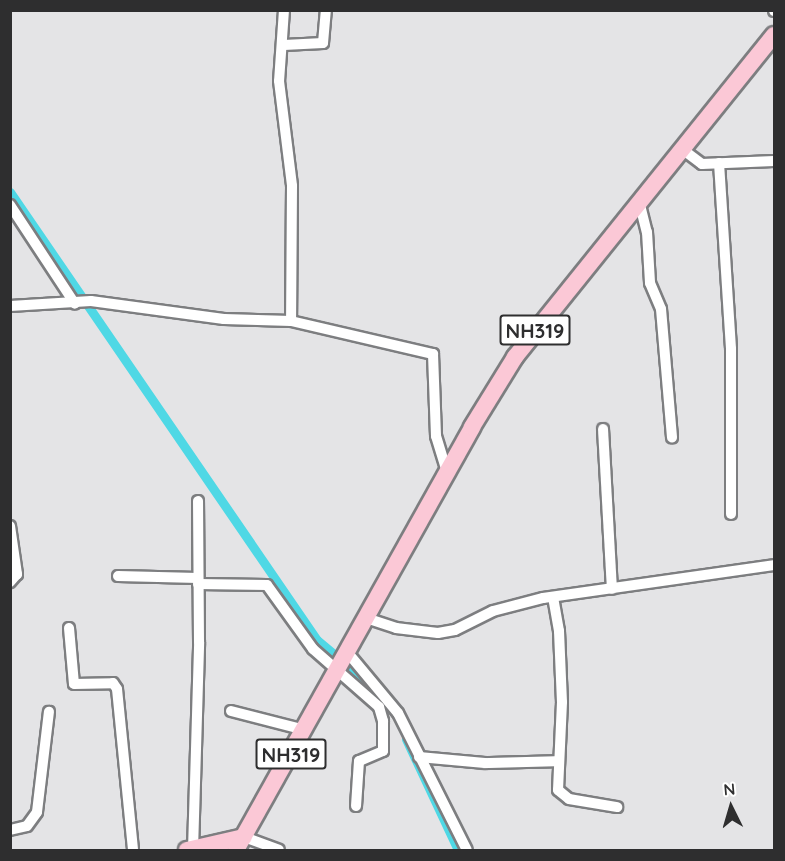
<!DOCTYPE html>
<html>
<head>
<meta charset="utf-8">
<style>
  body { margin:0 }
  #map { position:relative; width:785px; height:861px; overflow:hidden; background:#e4e4e6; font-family:Quicksand,sans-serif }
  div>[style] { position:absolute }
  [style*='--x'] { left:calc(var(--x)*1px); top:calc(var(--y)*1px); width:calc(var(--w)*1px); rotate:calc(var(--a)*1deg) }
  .canal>* { height:9px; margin:-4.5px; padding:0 4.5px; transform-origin:4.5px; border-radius:4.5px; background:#4fd8e5 }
  .roads { filter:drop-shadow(2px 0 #7d7e80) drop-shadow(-2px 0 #7d7e80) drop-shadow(0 2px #7d7e80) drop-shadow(0 -2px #7d7e80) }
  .minor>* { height:10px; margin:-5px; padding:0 5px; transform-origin:5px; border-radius:5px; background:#fff }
  .trunk>* { height:16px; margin:-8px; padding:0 8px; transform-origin:8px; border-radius:8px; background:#fbc8d6 }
  span { translate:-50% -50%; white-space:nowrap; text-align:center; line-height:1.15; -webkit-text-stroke:4.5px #fff; paint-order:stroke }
  .shield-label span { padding:2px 4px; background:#fff; border:2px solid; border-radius:4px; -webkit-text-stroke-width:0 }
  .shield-label { font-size:20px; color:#2e2e2f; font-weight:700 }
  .frame { position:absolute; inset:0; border:12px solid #2e2e2f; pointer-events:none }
  .north { position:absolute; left:701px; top:777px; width:60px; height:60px; -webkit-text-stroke:4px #fff; paint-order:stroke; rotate:355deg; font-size:16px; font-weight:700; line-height:24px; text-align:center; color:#2e2e2f }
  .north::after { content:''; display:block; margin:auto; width:21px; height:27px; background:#2e2e2f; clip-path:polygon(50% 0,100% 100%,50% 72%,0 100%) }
</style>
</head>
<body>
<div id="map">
  <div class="canal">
    <div style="--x:10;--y:192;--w:543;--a:55.58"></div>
    <div style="--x:317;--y:640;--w:64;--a:39.9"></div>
    <div style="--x:406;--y:739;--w:123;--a:64.9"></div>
  </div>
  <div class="roads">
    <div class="minor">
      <div style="--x:284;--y:10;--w:71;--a:94"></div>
      <div style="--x:279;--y:81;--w:106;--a:82.9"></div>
      <div style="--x:292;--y:186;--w:135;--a:90.4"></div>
      <div style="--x:774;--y:10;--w:1;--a:90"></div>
      <div style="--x:284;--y:45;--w:39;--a:-3"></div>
      <div style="--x:323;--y:43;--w:33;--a:-85"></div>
      <div style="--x:682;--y:149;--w:25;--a:37"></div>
      <div style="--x:702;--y:164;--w:72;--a:-2.4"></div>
      <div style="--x:719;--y:163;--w:186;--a:86.3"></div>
      <div style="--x:731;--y:349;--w:165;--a:90"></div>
      <div style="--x:639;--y:201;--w:32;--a:76"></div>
      <div style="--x:647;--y:232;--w:51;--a:86.6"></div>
      <div style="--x:650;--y:283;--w:28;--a:67"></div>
      <div style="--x:661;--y:309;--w:129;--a:85.1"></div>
      <div style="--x:10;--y:205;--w:118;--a:56.7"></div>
      <div style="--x:10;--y:306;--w:81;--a:-3.5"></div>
      <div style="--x:91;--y:301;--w:134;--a:7.7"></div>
      <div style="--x:224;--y:319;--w:67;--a:1.7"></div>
      <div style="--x:291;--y:321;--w:146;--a:13.1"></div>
      <div style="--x:433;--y:354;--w:82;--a:87.9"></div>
      <div style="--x:436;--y:436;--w:38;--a:73"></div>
      <div style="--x:603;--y:429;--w:160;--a:86.8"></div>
      <div style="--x:10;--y:526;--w:49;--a:81.7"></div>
      <div style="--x:17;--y:574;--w:11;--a:131"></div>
      <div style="--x:118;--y:576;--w:80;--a:1.4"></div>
      <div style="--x:198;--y:584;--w:69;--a:0.8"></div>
      <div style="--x:267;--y:585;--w:79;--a:54.3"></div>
      <div style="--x:313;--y:649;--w:88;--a:41.3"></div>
      <div style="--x:379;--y:707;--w:15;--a:74"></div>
      <div style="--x:383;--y:721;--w:30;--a:90"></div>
      <div style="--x:383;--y:751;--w:26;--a:157"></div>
      <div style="--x:359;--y:761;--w:45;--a:93.8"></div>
      <div style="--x:553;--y:597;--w:35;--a:80"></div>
      <div style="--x:559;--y:631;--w:71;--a:87.6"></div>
      <div style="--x:562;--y:702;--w:88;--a:92.6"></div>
      <div style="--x:558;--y:790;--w:14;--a:39"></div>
      <div style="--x:569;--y:799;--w:49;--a:9.5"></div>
      <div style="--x:366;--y:618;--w:32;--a:18"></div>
      <div style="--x:396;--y:628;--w:42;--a:6.8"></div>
      <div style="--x:438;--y:633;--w:17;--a:-10"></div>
      <div style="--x:455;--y:630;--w:42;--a:-26.6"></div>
      <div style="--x:493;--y:611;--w:52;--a:-14.6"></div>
      <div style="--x:543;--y:598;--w:233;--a:-8.1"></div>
      <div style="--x:69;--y:628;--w:56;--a:84.9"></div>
      <div style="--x:74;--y:684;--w:39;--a:-1"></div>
      <div style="--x:113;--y:683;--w:7;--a:56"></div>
      <div style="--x:117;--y:689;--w:162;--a:84.3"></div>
      <div style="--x:348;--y:653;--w:78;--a:50.2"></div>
      <div style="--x:398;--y:713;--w:153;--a:63.3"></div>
      <div style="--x:231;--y:711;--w:76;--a:14.4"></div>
      <div style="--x:419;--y:757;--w:66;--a:5.2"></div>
      <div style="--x:485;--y:763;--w:74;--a:-1.5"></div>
      <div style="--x:10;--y:830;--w:17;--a:-13"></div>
      <div style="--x:27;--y:826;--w:17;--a:-54"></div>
      <div style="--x:37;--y:812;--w:101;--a:-83.2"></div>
      <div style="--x:244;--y:837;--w:37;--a:20"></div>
      <div style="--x:193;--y:850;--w:208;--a:-88.3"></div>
      <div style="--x:199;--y:642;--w:141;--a:-90.4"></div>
    </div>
    <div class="trunk">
      <div style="--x:187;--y:850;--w:58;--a:-12.8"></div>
      <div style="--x:236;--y:850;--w:484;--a:-60.8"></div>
      <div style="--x:472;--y:427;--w:82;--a:-58.4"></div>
      <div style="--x:515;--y:357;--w:413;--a:-51.2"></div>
    </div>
  </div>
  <div class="shield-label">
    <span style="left:535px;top:330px">NH319</span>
    <span style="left:291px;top:754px">NH319</span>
  </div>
  <div class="frame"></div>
  <div class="north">N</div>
</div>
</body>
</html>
